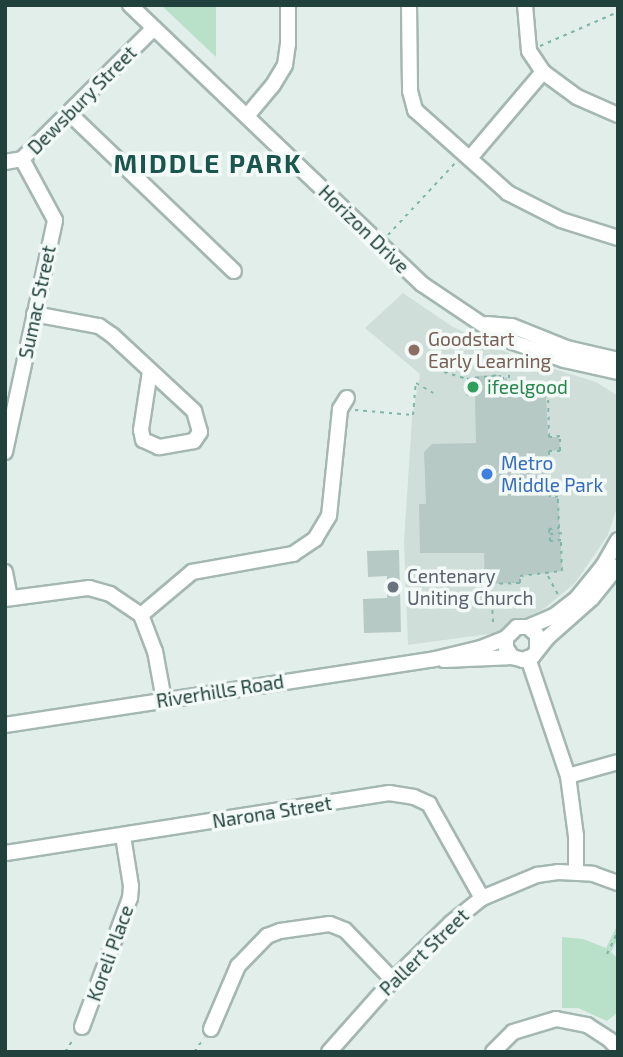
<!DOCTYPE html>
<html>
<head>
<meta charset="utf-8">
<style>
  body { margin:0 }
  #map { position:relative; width:623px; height:1057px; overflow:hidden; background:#e2eeea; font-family:"Exo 2",sans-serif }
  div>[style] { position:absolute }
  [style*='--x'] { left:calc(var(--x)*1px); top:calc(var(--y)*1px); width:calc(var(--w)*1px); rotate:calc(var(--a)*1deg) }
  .built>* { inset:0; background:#d0ded9 }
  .green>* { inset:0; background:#b9e1c9 }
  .building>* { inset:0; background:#b7c9c4 }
  .path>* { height:2px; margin-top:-1px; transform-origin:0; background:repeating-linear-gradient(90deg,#7fb5aa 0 3.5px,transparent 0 8.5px) }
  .roads { filter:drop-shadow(2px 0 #a4b7b2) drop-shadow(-2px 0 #a4b7b2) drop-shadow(0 2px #a4b7b2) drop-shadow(0 -2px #a4b7b2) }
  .minor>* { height:14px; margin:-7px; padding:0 7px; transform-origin:7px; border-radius:7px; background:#fff }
  .dots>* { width:19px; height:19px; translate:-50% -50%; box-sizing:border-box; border:4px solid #f3faf7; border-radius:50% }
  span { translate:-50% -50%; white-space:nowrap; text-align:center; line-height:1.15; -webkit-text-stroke:7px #f3faf7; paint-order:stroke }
  .street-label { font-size:19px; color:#20413c }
  .education-label { font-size:19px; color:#785e54 }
  .left { translate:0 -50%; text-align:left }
  .leisure-label { font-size:19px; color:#27864d }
  .shop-label { font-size:19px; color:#366cbe }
  .worship-label { font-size:19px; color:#5b616d }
  .district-label { font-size:26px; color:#1a554e; font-weight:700; letter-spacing:2px }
  .frame { position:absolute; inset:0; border:7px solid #20413c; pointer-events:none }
</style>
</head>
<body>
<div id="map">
  <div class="built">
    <div style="clip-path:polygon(403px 293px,453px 327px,519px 358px,596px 382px,618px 396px,618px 504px,608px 535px,575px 583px,545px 608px,496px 633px,408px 645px,404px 543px,412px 417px,420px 374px,365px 328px)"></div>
  </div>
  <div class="green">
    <div style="clip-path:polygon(161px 5px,216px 5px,216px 57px)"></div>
    <div style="clip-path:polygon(618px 924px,618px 938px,611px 952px,618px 959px,618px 1012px,607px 1021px,578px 1008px,562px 1008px,562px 937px,583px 939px,606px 948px)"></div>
  </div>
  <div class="building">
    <div style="clip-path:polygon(499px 375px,499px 378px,507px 378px,507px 387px,546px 394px,548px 437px,559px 437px,560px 450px,548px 451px,550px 497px,558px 497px,562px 571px,520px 576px,520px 583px,485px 584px,484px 553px,420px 553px,419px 504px,426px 504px,424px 452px,432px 444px,476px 443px,475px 395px,466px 396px,466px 381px,475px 380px,475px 376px)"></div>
    <div style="clip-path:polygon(399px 550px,401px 632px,364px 633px,363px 599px,387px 598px,387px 576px,368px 577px,367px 551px)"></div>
  </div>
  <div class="path">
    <div style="--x:540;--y:46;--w:85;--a:-23.6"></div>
    <div style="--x:388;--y:235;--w:100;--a:-47"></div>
    <div style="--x:444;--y:372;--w:24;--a:17"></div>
    <div style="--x:467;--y:379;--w:33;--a:-7"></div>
    <div style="--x:500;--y:375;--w:3;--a:90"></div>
    <div style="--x:500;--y:378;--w:9;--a:0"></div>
    <div style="--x:355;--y:410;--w:58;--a:4.9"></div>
    <div style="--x:413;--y:415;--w:32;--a:-85"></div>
    <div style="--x:416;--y:383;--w:20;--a:30"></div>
    <div style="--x:550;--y:534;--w:15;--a:-4"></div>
    <div style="--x:548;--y:576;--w:21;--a:62"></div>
    <div style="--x:493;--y:622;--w:38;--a:-93"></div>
    <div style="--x:491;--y:584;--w:29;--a:-2"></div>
    <div style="--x:520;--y:583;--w:7;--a:-90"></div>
    <div style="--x:520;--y:576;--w:42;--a:-6.8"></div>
    <div style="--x:562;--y:571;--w:31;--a:-92"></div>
    <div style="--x:561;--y:540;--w:11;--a:175"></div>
    <div style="--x:550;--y:541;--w:12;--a:-95"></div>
    <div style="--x:549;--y:529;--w:10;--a:-6"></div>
    <div style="--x:559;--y:528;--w:32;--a:-92"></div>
    <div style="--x:558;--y:496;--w:8;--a:173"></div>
    <div style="--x:550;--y:497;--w:46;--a:-91.2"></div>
    <div style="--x:549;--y:451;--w:11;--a:0"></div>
    <div style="--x:560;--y:451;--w:15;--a:-90"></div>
    <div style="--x:560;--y:436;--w:11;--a:175"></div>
    <div style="--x:549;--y:437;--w:44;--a:-91.3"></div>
    <div style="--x:548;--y:393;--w:40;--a:-170"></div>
    <div style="--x:509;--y:386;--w:11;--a:-90"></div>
    <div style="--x:607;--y:954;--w:25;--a:-64"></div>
    <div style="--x:65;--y:1052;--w:17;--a:-57"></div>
    <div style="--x:194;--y:1052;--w:17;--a:-54"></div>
  </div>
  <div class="roads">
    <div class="minor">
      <div style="--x:130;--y:5;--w:404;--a:43.7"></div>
      <div style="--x:422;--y:284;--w:99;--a:33.9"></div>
      <div style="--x:504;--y:339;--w:64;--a:19.3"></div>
      <div style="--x:564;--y:360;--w:55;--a:12.5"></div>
      <div style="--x:409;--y:5;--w:86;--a:89.3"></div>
      <div style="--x:410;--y:91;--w:20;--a:75"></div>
      <div style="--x:415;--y:110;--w:125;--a:41.7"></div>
      <div style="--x:508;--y:193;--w:59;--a:27"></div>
      <div style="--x:561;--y:220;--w:60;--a:17.5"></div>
      <div style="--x:525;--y:5;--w:46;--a:85"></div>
      <div style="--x:529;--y:51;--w:25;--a:56"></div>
      <div style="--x:543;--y:72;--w:42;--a:36.3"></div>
      <div style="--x:577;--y:97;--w:45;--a:23.7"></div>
      <div style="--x:70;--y:114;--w:227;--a:43.8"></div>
      <div style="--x:247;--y:116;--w:40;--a:-50"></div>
      <div style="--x:273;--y:85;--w:23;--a:-59"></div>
      <div style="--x:285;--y:65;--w:21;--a:-82"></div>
      <div style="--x:288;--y:44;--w:39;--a:-90"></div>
      <div style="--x:470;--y:158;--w:113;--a:-49.7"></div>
      <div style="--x:5;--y:162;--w:17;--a:-10"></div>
      <div style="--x:22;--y:159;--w:186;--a:-44.8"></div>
      <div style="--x:34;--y:314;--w:66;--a:10.5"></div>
      <div style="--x:99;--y:326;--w:16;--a:35"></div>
      <div style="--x:112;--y:335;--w:112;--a:42.8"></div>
      <div style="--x:194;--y:411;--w:22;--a:74"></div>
      <div style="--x:200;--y:432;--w:11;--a:124"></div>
      <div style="--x:194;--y:441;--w:36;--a:170"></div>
      <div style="--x:159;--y:447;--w:17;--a:-156"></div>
      <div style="--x:143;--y:440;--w:10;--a:-101"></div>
      <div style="--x:141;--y:430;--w:60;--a:-81.3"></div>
      <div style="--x:487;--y:324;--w:25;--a:5"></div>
      <div style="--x:512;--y:326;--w:59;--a:21.8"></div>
      <div style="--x:567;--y:348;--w:52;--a:13.2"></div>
      <div style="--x:5;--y:452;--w:237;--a:-77.8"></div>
      <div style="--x:55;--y:220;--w:69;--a:-118.4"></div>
      <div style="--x:5;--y:572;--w:26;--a:79"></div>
      <div style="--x:5;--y:599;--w:85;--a:-7.5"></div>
      <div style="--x:89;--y:588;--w:22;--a:16"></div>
      <div style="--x:110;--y:594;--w:37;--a:34"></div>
      <div style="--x:141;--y:615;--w:39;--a:69"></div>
      <div style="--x:155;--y:651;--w:50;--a:79.6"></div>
      <div style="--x:141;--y:615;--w:67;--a:-40.1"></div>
      <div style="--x:192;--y:572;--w:103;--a:-10.1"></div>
      <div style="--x:293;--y:554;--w:27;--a:-34"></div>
      <div style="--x:315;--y:539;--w:27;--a:-59"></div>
      <div style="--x:329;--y:516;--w:108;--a:-84.1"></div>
      <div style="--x:340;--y:409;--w:13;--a:-58"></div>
      <div style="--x:528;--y:627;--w:28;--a:-23"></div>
      <div style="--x:554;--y:616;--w:29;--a:-38"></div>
      <div style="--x:577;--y:598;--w:41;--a:-50.9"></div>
      <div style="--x:603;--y:566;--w:30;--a:-60"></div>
      <div style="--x:537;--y:649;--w:14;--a:-90"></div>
      <div style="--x:537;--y:635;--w:12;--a:-138"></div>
      <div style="--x:528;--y:627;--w:11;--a:180"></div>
      <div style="--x:517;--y:627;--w:16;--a:135"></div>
      <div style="--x:506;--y:638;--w:10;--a:90"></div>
      <div style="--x:506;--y:648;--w:11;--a:56"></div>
      <div style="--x:512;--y:657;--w:11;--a:15"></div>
      <div style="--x:523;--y:660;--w:11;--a:-22"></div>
      <div style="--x:533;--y:656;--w:23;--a:-52"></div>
      <div style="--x:547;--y:638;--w:60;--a:-41.6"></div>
      <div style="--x:592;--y:598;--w:41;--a:-50.9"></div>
      <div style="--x:528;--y:658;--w:125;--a:71.3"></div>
      <div style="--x:568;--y:776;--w:61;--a:82.4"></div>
      <div style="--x:576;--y:836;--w:36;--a:90"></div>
      <div style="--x:444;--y:660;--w:68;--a:-2.5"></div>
      <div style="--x:5;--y:725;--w:435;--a:-8.7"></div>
      <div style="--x:435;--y:659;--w:47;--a:-13.4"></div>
      <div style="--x:481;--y:648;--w:27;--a:-22"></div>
      <div style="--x:568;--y:776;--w:52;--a:-15.6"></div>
      <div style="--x:6;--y:853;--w:388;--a:-8.9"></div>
      <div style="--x:389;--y:793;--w:25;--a:9"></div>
      <div style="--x:414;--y:797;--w:17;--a:25"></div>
      <div style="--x:429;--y:804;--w:108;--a:60.6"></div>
      <div style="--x:82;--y:1027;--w:138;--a:-69.6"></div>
      <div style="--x:130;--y:898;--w:12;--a:-85"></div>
      <div style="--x:131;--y:886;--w:51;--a:-99.1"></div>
      <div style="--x:211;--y:1029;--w:69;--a:-66.8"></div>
      <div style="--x:238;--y:966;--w:42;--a:-46"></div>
      <div style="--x:267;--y:936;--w:14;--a:-21"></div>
      <div style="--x:280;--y:931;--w:50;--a:-8"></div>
      <div style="--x:330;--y:924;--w:16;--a:22"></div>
      <div style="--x:345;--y:930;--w:69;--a:46.2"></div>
      <div style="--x:329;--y:1052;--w:96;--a:-48.4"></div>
      <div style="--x:393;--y:980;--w:81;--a:-44.5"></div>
      <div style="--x:451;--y:923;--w:40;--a:-39"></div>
      <div style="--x:482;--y:898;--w:60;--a:-22.7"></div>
      <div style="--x:537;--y:875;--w:21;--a:-8"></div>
      <div style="--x:558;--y:872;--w:35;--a:3"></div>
      <div style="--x:593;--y:874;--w:27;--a:20"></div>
      <div style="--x:493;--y:1052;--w:28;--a:-45"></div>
      <div style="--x:513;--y:1032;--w:45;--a:-16.8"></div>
      <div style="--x:556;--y:1019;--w:32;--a:11"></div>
      <div style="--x:587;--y:1025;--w:27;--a:33"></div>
      <div style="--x:610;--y:1040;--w:12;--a:48"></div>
    </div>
  </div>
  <div class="dots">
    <div style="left:414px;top:350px;background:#8d6e63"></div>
    <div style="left:473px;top:387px;background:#2e9e5b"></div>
    <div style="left:487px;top:474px;background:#3f7fe0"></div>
    <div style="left:393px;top:587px;background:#6b7280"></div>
  </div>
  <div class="street-label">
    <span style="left:82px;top:100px;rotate:-45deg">Dewsbury Street</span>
    <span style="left:364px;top:229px;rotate:44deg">Horizon Drive</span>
    <span style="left:37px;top:302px;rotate:-78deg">Sumac Street</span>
    <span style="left:220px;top:691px;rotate:-9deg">Riverhills Road</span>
    <span style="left:272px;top:812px;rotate:-9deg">Narona Street</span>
    <span style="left:424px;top:952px;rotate:-44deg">Pallert Street</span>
    <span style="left:110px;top:953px;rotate:-70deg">Koreli Place</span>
  </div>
  <div class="education-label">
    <span class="left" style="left:428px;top:350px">Goodstart<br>Early Learning</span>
  </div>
  <div class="leisure-label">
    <span class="left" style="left:487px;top:387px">ifeelgood</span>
  </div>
  <div class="shop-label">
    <span class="left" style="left:501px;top:474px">Metro<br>Middle Park</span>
  </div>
  <div class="worship-label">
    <span class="left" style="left:407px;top:587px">Centenary<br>Uniting Church</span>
  </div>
  <div class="district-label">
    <span style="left:208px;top:163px">MIDDLE PARK</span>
  </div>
  <div class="frame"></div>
</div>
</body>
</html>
